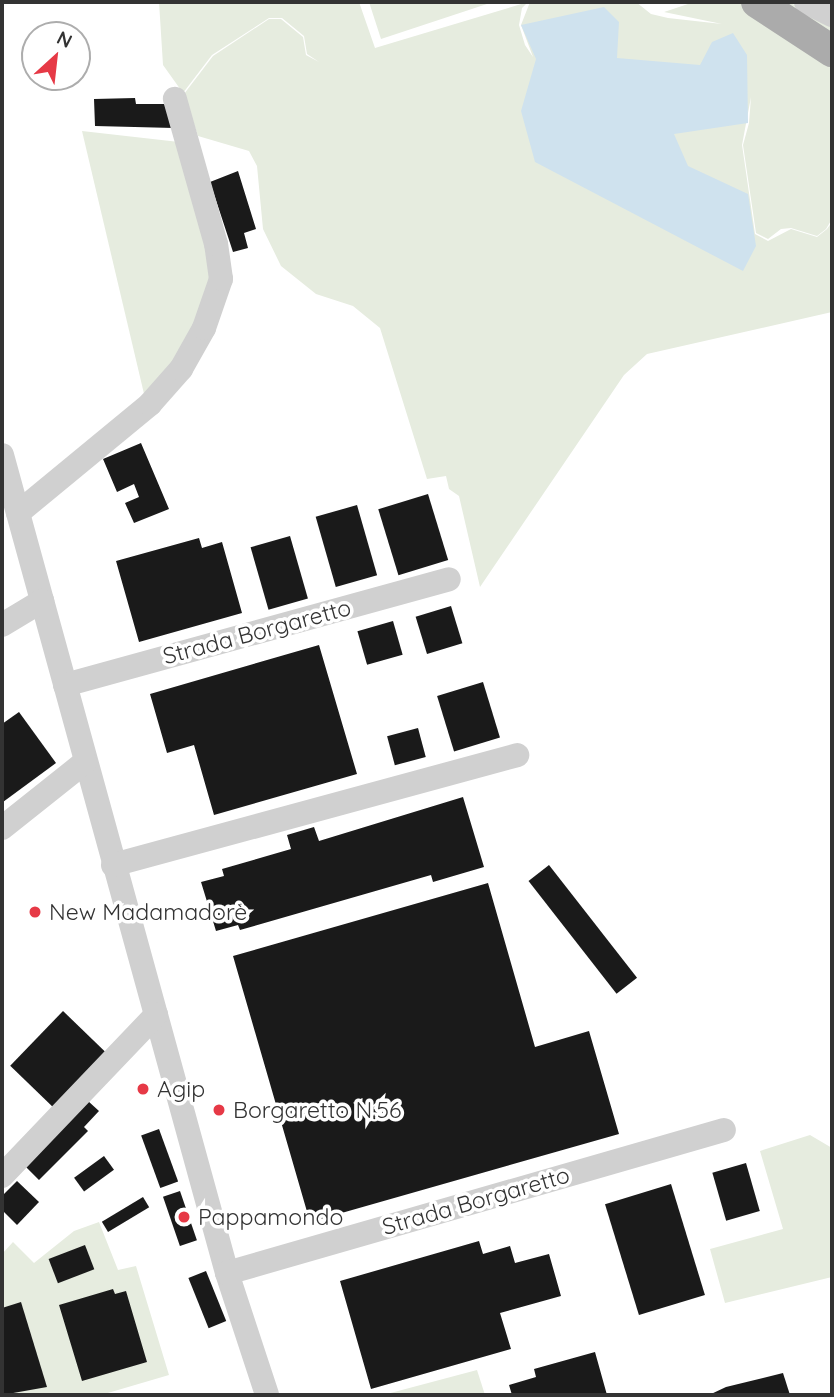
<!DOCTYPE html>
<html>
<head>
<meta charset="utf-8">
<style>
  body { margin:0 }
  #map { position:relative; width:834px; height:1397px; overflow:hidden; background:#fff; font-family:Quicksand,sans-serif }
  div>[style] { position:absolute }
  [style*='--x'] { left:calc(var(--x)*1px); top:calc(var(--y)*1px); width:calc(var(--w)*1px); rotate:calc(var(--a)*1deg) }
  .green>* { inset:0; background:#e6ecdf }
  .water>* { inset:0; background:#cfe2ee }
  .building>* { inset:0; background:#1a1a1a; transform-origin:0 0 }
  .minor>* { height:24px; margin:-12px; padding:0 12px; transform-origin:12px; border-radius:12px; background:#d0d0d0 }
  .major>* { height:32px; margin:-16px; padding:0 16px; transform-origin:16px; border-radius:16px; background:#ababab }
  .dots>* { width:19px; height:19px; translate:-50% -50%; box-sizing:border-box; border:4px solid #fff; border-radius:50% }
  span { translate:-50% -50%; white-space:nowrap; text-align:center; line-height:1.15; -webkit-text-stroke:7px #fff; paint-order:stroke }
  .street-label { font-size:23px; color:#333 }
  .poi-label { font-size:23px; color:#333 }
  .left { translate:0 -50%; text-align:left }
  .frame { position:absolute; inset:0; border:4px solid #333; pointer-events:none }
  .north { position:absolute; left:21px; top:21px; width:70px; height:70px; box-sizing:border-box; background:#fff; border:2px solid #adadad; border-radius:50%; rotate:27deg; font-size:19px; font-weight:700; line-height:28px; text-align:center; color:#333 }
  .north::after { content:''; display:block; margin:auto; width:24px; height:32px; background:#e63946; clip-path:polygon(50% 0,100% 100%,50% 72%,0 100%) }
</style>
</head>
<body>
<div id="map">
  <div class="green">
    <div style="clip-path:polygon(159px 2px,359px 2px,375px 48px,528px 2px,522px 8px,519px 25px,525px 45px,533px 57px,521px 25px,530px 2px,636px 2px,651px 14px,668px 18px,722px 24px,664px 12px,694px 2px,786px 2px,832px 17px,832px 219px,826px 229px,817px 236px,791px 228px,781px 229px,768px 239px,756px 233px,743px 145px,749px 123px,751px 97px,742px 145px,755px 234px,768px 241px,791px 229px,817px 237px,827px 229px,832px 222px,832px 312px,647px 354px,624px 375px,480px 587px,459px 496px,449px 489px,446px 476px,427px 479px,380px 328px,353px 306px,316px 294px,281px 266px,263px 229px,257px 166px,249px 151px,198px 136px,184px 94px,213px 56px,269px 19px,281px 19px,303px 37px,306px 55px,319px 62px,307px 54px,304px 36px,282px 18px,269px 18px,212px 55px,183px 93px,163px 65px)"></div>
    <div style="clip-path:polygon(369px 2px,493px 2px,381px 39px)"></div>
    <div style="clip-path:polygon(82px 131px,179px 142px,196px 186px,211px 287px,199px 328px,145px 398px)"></div>
    <div style="clip-path:polygon(810px 1135px,832px 1148px,832px 1277px,725px 1303px,710px 1249px,783px 1229px,760px 1151px)"></div>
    <div style="clip-path:polygon(99px 1222px,118px 1270px,136px 1266px,169px 1375px,101px 1395px,2px 1395px,2px 1254px,13px 1242px,34px 1263px,74px 1231px)"></div>
    <div style="clip-path:polygon(477px 1370px,485px 1395px,383px 1395px)"></div>
  </div>
  <div class="water">
    <div style="clip-path:polygon(604px 7px,619px 22px,617px 58px,700px 65px,712px 42px,733px 33px,747px 55px,748px 123px,674px 134px,688px 166px,748px 194px,756px 246px,743px 271px,535px 162px,521px 111px,536px 59px,521px 25px)"></div>
  </div>
  <div class="building">
    <div style="clip-path:polygon(135px 98px,136px 104px,167px 104px,174px 128px,95px 126px,94px 99px)"></div>
    <div style="clip-path:polygon(238px 171px,256px 229px,244px 233px,248px 248px,233px 252px,210px 182px)"></div>
    <div style="clip-path:polygon(141px 443px,169px 509px,134px 523px,125px 503px,139px 497px,134px 484px,117px 492px,103px 459px)"></div>
    <div style="left:428px;top:494px;width:69px;height:52px;rotate:73deg"></div>
    <div style="left:357px;top:505px;width:73px;height:43px;rotate:74deg"></div>
    <div style="left:290px;top:536px;width:65px;height:41px;rotate:74deg"></div>
    <div style="clip-path:polygon(199px 538px,202px 548px,222px 542px,242px 613px,139px 642px,116px 561px)"></div>
    <div style="left:451px;top:606px;width:39px;height:37px;rotate:73deg"></div>
    <div style="left:393px;top:621px;width:35px;height:37px;rotate:74deg"></div>
    <div style="clip-path:polygon(319px 645px,357px 774px,214px 815px,194px 745px,167px 753px,150px 694px)"></div>
    <div style="left:483px;top:682px;width:58px;height:48px;rotate:73deg"></div>
    <div style="clip-path:polygon(19px 712px,56px 763px,3px 802px,2px 724px)"></div>
    <div style="left:418px;top:728px;width:30px;height:32px;rotate:75deg"></div>
    <div style="clip-path:polygon(463px 797px,484px 867px,433px 882px,431px 875px,240px 930px,238px 925px,216px 931px,201px 882px,224px 876px,222px 869px,291px 849px,287px 835px,314px 827px,319px 841px)"></div>
    <div style="left:549px;top:865px;width:143px;height:26px;rotate:52deg"></div>
    <div style="clip-path:polygon(488px 883px,535px 1047px,589px 1031px,619px 1134px,310px 1222px,233px 956px)"></div>
    <div style="left:63px;top:1011px;width:64px;height:76px;rotate:44deg"></div>
    <div style="clip-path:polygon(88px 1101px,99px 1111px,84px 1127px,88px 1131px,39px 1180px,25px 1166px)"></div>
    <div style="left:159px;top:1129px;width:56px;height:19px;rotate:70deg"></div>
    <div style="left:104px;top:1156px;width:17px;height:37px;rotate:54deg"></div>
    <div style="left:746px;top:1163px;width:50px;height:35px;rotate:74deg"></div>
    <div style="clip-path:polygon(17px 1181px,39px 1202px,17px 1225px,2px 1210px,2px 1196px)"></div>
    <div style="left:671px;top:1184px;width:116px;height:69px;rotate:73deg"></div>
    <div style="left:180px;top:1191px;width:52px;height:18px;rotate:71deg"></div>
    <div style="left:143px;top:1197px;width:12px;height:48px;rotate:59deg"></div>
    <div style="clip-path:polygon(479px 1241px,483px 1254px,510px 1246px,515px 1263px,549px 1254px,561px 1296px,500px 1313px,511px 1349px,371px 1389px,340px 1281px)"></div>
    <div style="left:85px;top:1245px;width:26px;height:39px;rotate:69deg"></div>
    <div style="left:206px;top:1271px;width:54px;height:19px;rotate:68deg"></div>
    <div style="clip-path:polygon(113px 1289px,115px 1294px,126px 1291px,147px 1362px,82px 1381px,59px 1305px)"></div>
    <div style="clip-path:polygon(21px 1302px,47px 1387px,2px 1395px,2px 1308px)"></div>
    <div style="clip-path:polygon(595px 1352px,607px 1395px,512px 1395px,509px 1385px,536px 1377px,534px 1369px)"></div>
    <div style="clip-path:polygon(783px 1373px,790px 1395px,709px 1395px,726px 1387px)"></div>
  </div>
  <div class="minor">
    <div style="--x:806;--y:2;--w:29;--a:27"></div>
    <div style="--x:2;--y:455;--w:848;--a:74.62"></div>
    <div style="--x:227;--y:1273;--w:128;--a:71.8"></div>
    <div style="--x:18;--y:513;--w:171;--a:-39.5"></div>
    <div style="--x:150;--y:404;--w:47;--a:-48.5"></div>
    <div style="--x:181;--y:369;--w:47;--a:-60.7"></div>
    <div style="--x:204;--y:328;--w:52;--a:-70.9"></div>
    <div style="--x:221;--y:279;--w:35;--a:-98"></div>
    <div style="--x:216;--y:244;--w:151;--a:-105.8"></div>
    <div style="--x:2;--y:625;--w:47;--a:-31"></div>
    <div style="--x:65;--y:685;--w:398;--a:-15.4"></div>
    <div style="--x:2;--y:828;--w:106;--a:-38.5"></div>
    <div style="--x:113;--y:865;--w:419;--a:-15.2"></div>
    <div style="--x:2;--y:1176;--w:223;--a:-46.3"></div>
    <div style="--x:227;--y:1273;--w:517;--a:-16.05"></div>
  </div>
  <div class="major">
    <div style="--x:757;--y:2;--w:90;--a:33.2"></div>
  </div>
  <div class="dots">
    <div style="left:35px;top:912px;background:#e63946"></div>
    <div style="left:143px;top:1089px;background:#e63946"></div>
    <div style="left:219px;top:1110px;background:#e63946"></div>
    <div style="left:184px;top:1217px;background:#e63946"></div>
  </div>
  <div class="street-label">
    <span style="left:257px;top:632px;rotate:-15deg">Strada Borgaretto</span>
    <span style="left:476px;top:1201px;rotate:-16deg">Strada Borgaretto</span>
  </div>
  <div class="poi-label">
    <span class="left" style="left:49px;top:912px">New Madamadorè</span>
    <span class="left" style="left:157px;top:1089px">Agip</span>
    <span class="left" style="left:233px;top:1110px">Borgaretto N.56</span>
    <span class="left" style="left:198px;top:1217px">Pappamondo</span>
  </div>
  <div class="frame"></div>
  <div class="north">N</div>
</div>
</body>
</html>
